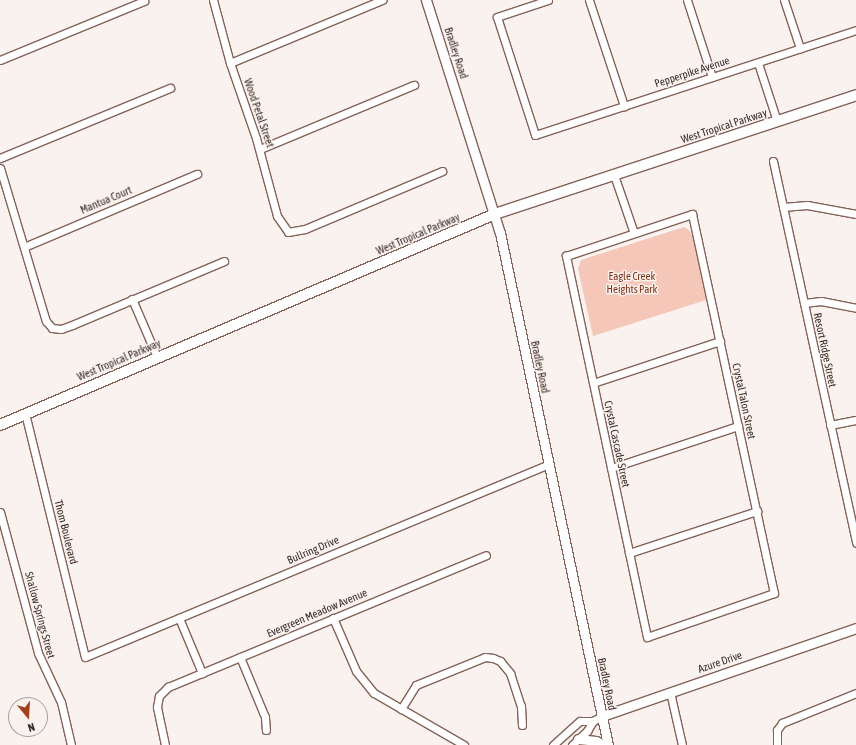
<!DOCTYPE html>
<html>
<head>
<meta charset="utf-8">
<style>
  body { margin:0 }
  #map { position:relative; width:856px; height:745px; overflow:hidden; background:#faf2ef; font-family:"Asap Condensed",sans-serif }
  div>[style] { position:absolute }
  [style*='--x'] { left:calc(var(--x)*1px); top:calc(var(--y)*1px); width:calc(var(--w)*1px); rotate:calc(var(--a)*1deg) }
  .green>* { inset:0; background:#f4c7b8 }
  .roads { filter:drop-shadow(1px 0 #846257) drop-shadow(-1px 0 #846257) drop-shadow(0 1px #846257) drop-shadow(0 -1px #846257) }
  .minor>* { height:7px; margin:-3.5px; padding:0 3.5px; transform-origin:3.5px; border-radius:3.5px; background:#fff }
  .tertiary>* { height:9px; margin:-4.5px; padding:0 4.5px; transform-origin:4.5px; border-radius:4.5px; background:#fff }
  .secondary>* { height:10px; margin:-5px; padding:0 5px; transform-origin:5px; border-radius:5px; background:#fff }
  span { translate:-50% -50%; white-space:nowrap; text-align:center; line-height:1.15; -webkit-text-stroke:3px #faf2ef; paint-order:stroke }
  .street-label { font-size:11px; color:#392a25 }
  .park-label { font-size:11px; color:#843215 }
  .north { position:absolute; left:8px; top:697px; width:40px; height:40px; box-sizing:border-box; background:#faf2ef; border:1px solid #ada29e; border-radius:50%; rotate:162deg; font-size:11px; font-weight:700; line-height:16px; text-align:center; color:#392a25 }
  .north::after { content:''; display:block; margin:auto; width:14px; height:18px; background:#a63f1b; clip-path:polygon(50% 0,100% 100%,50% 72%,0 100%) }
</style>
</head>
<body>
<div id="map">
  <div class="green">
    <div style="clip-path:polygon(684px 227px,689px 230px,693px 237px,706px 300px,593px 336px,578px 269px,581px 260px)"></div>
  </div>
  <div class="roads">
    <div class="minor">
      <div style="--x:213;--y:0;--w:65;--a:74.9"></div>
      <div style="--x:230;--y:63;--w:79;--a:70.9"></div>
      <div style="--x:256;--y:138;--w:81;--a:74.9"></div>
      <div style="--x:277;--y:216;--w:19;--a:55"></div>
      <div style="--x:288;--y:232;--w:17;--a:-10"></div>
      <div style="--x:305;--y:229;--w:149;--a:-22.9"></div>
      <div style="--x:548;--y:0;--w:54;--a:161.6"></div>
      <div style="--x:497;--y:17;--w:124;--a:72.1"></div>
      <div style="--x:535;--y:135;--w:338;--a:-18.1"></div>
      <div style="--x:589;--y:0;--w:112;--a:71.7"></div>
      <div style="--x:687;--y:0;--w:81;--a:72"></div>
      <div style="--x:784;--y:0;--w:51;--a:71.6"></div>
      <div style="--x:0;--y:60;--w:156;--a:-22.3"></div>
      <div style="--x:230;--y:63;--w:165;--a:-22.5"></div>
      <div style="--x:758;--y:63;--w:61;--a:71.9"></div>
      <div style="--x:260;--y:149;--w:167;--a:-22.6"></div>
      <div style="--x:0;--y:158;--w:184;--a:-22.4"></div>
      <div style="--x:773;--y:161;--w:391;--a:77.7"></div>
      <div style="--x:0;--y:168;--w:160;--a:73.3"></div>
      <div style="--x:46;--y:321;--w:9;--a:49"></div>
      <div style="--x:52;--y:328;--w:9;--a:6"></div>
      <div style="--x:61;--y:329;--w:12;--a:-20"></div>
      <div style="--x:72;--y:325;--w:165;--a:-22.8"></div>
      <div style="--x:614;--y:175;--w:61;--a:71"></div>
      <div style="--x:783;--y:207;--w:24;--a:-5"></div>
      <div style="--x:807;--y:205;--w:50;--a:10.4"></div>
      <div style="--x:692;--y:214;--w:388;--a:77.8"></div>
      <div style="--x:774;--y:593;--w:134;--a:160.9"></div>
      <div style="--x:647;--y:637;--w:390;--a:-102"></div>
      <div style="--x:566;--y:256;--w:133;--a:-18.4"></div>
      <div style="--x:24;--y:247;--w:188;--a:-22.9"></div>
      <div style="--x:132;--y:299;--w:63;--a:66.7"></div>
      <div style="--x:804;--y:303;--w:17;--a:-7"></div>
      <div style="--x:821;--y:301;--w:36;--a:11"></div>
      <div style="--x:593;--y:383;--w:134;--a:-18.3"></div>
      <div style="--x:25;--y:413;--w:251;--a:76.2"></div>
      <div style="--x:85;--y:657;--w:503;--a:-22.58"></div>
      <div style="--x:830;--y:425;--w:26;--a:-11"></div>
      <div style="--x:611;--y:468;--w:134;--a:-18.3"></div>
      <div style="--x:0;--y:512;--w:146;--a:74.9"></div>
      <div style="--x:38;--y:653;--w:54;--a:64.9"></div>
      <div style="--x:61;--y:702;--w:44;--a:76.9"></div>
      <div style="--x:629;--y:553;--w:135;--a:-18.2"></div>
      <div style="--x:179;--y:618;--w:60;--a:67.3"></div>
      <div style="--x:333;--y:618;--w:58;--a:66.5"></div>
      <div style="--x:356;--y:671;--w:28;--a:51"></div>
      <div style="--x:374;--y:693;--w:104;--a:30"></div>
      <div style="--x:240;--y:657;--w:65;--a:67.4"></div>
      <div style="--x:265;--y:717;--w:13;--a:86"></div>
      <div style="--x:670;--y:692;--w:54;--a:77.2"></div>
      <div style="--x:401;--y:709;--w:28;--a:-58"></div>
      <div style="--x:416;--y:685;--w:74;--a:-22.1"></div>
      <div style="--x:485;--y:657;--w:8;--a:7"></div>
      <div style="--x:493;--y:658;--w:8;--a:23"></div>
      <div style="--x:500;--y:661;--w:16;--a:50"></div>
      <div style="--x:510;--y:673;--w:35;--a:72"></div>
      <div style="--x:521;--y:706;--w:19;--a:87"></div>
      <div style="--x:165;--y:745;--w:39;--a:-102"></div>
      <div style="--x:157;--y:707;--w:11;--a:-80"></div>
      <div style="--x:159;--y:696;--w:13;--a:-45"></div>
      <div style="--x:168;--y:687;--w:344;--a:-22.5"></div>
      <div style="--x:553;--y:745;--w:36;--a:-42"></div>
      <div style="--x:580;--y:721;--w:13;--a:0"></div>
      <div style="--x:593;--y:721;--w:10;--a:-29"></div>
      <div style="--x:572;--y:745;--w:21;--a:-43"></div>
      <div style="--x:587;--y:731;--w:12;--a:-59"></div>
      <div style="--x:777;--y:745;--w:15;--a:-90"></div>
      <div style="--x:777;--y:730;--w:9;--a:-54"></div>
      <div style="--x:782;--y:723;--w:80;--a:-22.1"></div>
    </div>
    <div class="tertiary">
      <div style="--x:426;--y:0;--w:244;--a:72.4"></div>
      <div style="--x:500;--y:233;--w:523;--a:78.09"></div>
      <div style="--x:602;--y:716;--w:269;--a:-19.1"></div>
      <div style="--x:578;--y:739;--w:18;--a:6"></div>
      <div style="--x:596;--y:741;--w:8;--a:30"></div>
    </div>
    <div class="secondary">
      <div style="--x:0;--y:425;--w:538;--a:-23.09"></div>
      <div style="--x:495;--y:214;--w:380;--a:-18.2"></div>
    </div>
  </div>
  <div class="street-label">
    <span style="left:456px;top:53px;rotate:72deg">Bradley Road</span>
    <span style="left:692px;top:72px;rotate:-18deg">Pepperpike Avenue</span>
    <span style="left:259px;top:113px;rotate:71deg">Wood Petal Street</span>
    <span style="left:724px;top:126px;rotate:-18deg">West Tropical Parkway</span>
    <span style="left:106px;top:200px;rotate:-23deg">Mantua Court</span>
    <span style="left:418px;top:234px;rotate:-23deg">West Tropical Parkway</span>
    <span style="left:825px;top:350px;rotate:78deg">Resort Ridge Street</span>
    <span style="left:119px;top:360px;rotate:-23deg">West Tropical Parkway</span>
    <span style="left:540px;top:367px;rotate:78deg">Bradley Road</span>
    <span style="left:744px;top:401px;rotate:78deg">Crystal Talon Street</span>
    <span style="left:617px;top:444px;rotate:78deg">Crystal Cascade Street</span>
    <span style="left:66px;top:532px;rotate:76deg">Thom Boulevard</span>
    <span style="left:313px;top:550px;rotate:-23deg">Bullring Drive</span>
    <span style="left:317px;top:613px;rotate:-23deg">Evergreen Meadow Avenue</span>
    <span style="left:40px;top:615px;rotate:75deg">Shallow Springs Street</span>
    <span style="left:720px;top:662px;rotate:-19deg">Azure Drive</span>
    <span style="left:607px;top:684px;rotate:78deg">Bradley Road</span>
  </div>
  <div class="park-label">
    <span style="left:632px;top:283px">Eagle Creek<br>Heights Park</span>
  </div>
  <div class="north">N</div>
</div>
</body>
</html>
